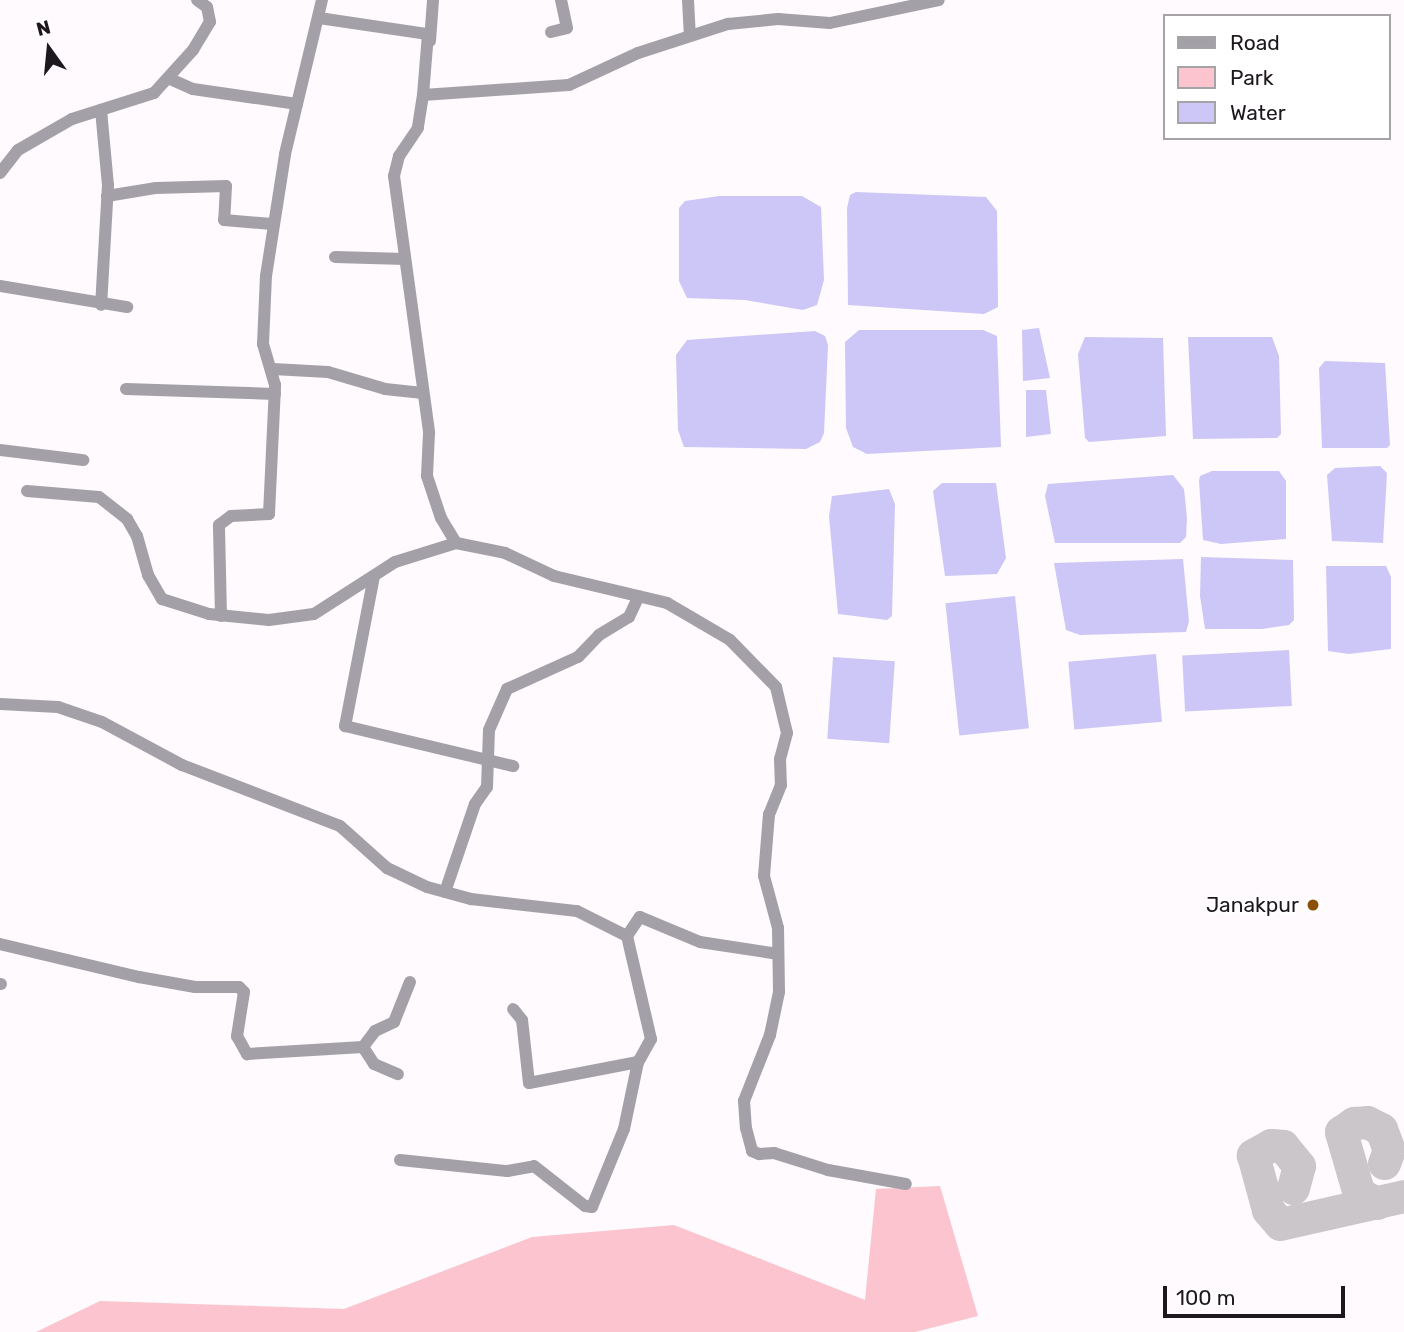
<!DOCTYPE html>
<html>
<head>
<meta charset="utf-8">
<style>
  body { margin:0 }
  #map { position:relative; width:1404px; height:1332px; overflow:hidden; background:#fefafd; font-family:Rubik,sans-serif }
  div>[style] { position:absolute }
  [style*='--x'] { left:calc(var(--x)*1px); top:calc(var(--y)*1px); width:calc(var(--w)*1px); rotate:calc(var(--a)*1deg) }
  .green>* { inset:0; background:#fbc4ce }
  .water>* { inset:0; background:#cdc7f7; transform-origin:0 0 }
  .taxiway>* { height:33px; margin:-16.5px; padding:0 16.5px; transform-origin:16.5px; border-radius:16.5px; background:#cac6c9 }
  .minor>* { height:12px; margin:-6px; padding:0 6px; transform-origin:6px; border-radius:6px; background:#a4a0a8 }
  .dots>* { width:19px; height:19px; translate:-50% -50%; box-sizing:border-box; border:4px solid #fff; border-radius:50% }
  span { translate:-50% -50%; white-space:nowrap; text-align:center; line-height:1.15; -webkit-text-stroke:5px #fff; paint-order:stroke }
  .poi-label { font-size:21px; color:#1d181d }
  .right { translate:-100% -50%; text-align:right }
  .legend { position:absolute; left:1163px; top:14px; width:228px; height:126px; box-sizing:border-box; background:#fff; border:2px solid #a5a3a5; margin:0; padding:9px 12px; list-style:none; font-size:21px; color:#1d181d }
  .legend li { display:flex; align-items:center; gap:14px; height:35px }
  .legend b { width:35px; border:2px solid #a5a3a5 }
  .north { position:absolute; left:14px; top:14px; width:70px; height:70px; -webkit-text-stroke:5px #fff; paint-order:stroke; rotate:345deg; font-size:19px; font-weight:700; line-height:28px; text-align:center; color:#1d181d }
  .north::after { content:''; display:block; margin:auto; width:24px; height:32px; background:#1d181d; clip-path:polygon(50% 0,100% 100%,50% 72%,0 100%) }
  .scale { position:absolute; left:1163px; top:1286px; width:182px; height:32px; box-sizing:border-box; border:4px solid #1d181d; border-top:0; padding-left:9px; font-size:21px; line-height:24px; white-space:nowrap; color:#1d181d; -webkit-text-stroke:5px #fff; paint-order:stroke }
</style>
</head>
<body>
<div id="map">
  <div class="green">
    <div style="clip-path:polygon(940px 1186px,978px 1316px,915px 1332px,36px 1332px,100px 1301px,344px 1309px,532px 1237px,674px 1225px,865px 1300px,876px 1189px)"></div>
  </div>
  <div class="water">
    <div style="clip-path:polygon(856px 192px,986px 197px,997px 211px,998px 307px,984px 314px,848px 305px,847px 208px,850px 195px)"></div>
    <div style="clip-path:polygon(719px 196px,802px 196px,821px 207px,824px 280px,817px 305px,803px 310px,745px 300px,687px 298px,679px 281px,679px 208px,685px 201px)"></div>
    <div style="clip-path:polygon(1039px 328px,1050px 378px,1023px 381px,1022px 330px)"></div>
    <div style="clip-path:polygon(859px 330px,983px 330px,997px 336px,1001px 447px,867px 454px,853px 447px,846px 428px,845px 342px)"></div>
    <div style="clip-path:polygon(815px 331px,825px 336px,828px 345px,824px 433px,820px 442px,806px 449px,684px 447px,678px 430px,676px 355px,687px 340px)"></div>
    <div style="clip-path:polygon(1085px 337px,1163px 338px,1166px 436px,1089px 442px,1085px 438px,1078px 354px)"></div>
    <div style="clip-path:polygon(1188px 337px,1272px 337px,1279px 356px,1281px 434px,1277px 438px,1193px 439px)"></div>
    <div style="clip-path:polygon(1325px 361px,1385px 363px,1390px 445px,1387px 448px,1322px 448px,1319px 368px)"></div>
    <div style="clip-path:polygon(1026px 390px,1046px 390px,1051px 434px,1026px 437px)"></div>
    <div style="clip-path:polygon(1380px 466px,1387px 473px,1383px 543px,1332px 541px,1327px 475px,1335px 468px)"></div>
    <div style="clip-path:polygon(1212px 471px,1279px 471px,1286px 481px,1286px 539px,1221px 544px,1203px 540px,1199px 481px,1200px 476px)"></div>
    <div style="clip-path:polygon(1173px 475px,1184px 489px,1187px 518px,1186px 537px,1180px 543px,1055px 543px,1045px 496px,1048px 484px)"></div>
    <div style="clip-path:polygon(942px 483px,996px 483px,1006px 558px,997px 574px,945px 576px,933px 491px)"></div>
    <div style="clip-path:polygon(889px 489px,895px 504px,892px 616px,887px 620px,838px 614px,829px 516px,832px 496px)"></div>
    <div style="clip-path:polygon(1201px 557px,1293px 560px,1294px 620px,1289px 625px,1262px 629px,1205px 629px,1200px 596px)"></div>
    <div style="clip-path:polygon(1183px 559px,1189px 621px,1186px 632px,1080px 635px,1066px 630px,1054px 563px)"></div>
    <div style="clip-path:polygon(1326px 566px,1386px 566px,1391px 577px,1391px 649px,1349px 654px,1328px 651px)"></div>
    <div style="left:1015px;top:596px;width:133px;height:70px;rotate:84deg"></div>
    <div style="left:1289px;top:650px;width:56px;height:107px;rotate:87deg"></div>
    <div style="left:1156px;top:654px;width:68px;height:88px;rotate:85deg"></div>
    <div style="left:833px;top:657px;width:62px;height:82px;rotate:4deg"></div>
  </div>
  <div class="taxiway">
    <div style="--x:1293;--y:1188;--w:23;--a:-75"></div>
    <div style="--x:1299;--y:1166;--w:26;--a:-129"></div>
    <div style="--x:1283;--y:1146;--w:12;--a:-175"></div>
    <div style="--x:1271;--y:1145;--w:21;--a:151"></div>
    <div style="--x:1253;--y:1155;--w:57;--a:74.7"></div>
    <div style="--x:1268;--y:1210;--w:18;--a:49"></div>
    <div style="--x:1280;--y:1224;--w:127;--a:-12.7"></div>
    <div style="--x:1377;--y:1203;--w:20;--a:-153"></div>
    <div style="--x:1359;--y:1194;--w:65;--a:-106.2"></div>
    <div style="--x:1341;--y:1132;--w:16;--a:-35"></div>
    <div style="--x:1354;--y:1123;--w:13;--a:-4"></div>
    <div style="--x:1367;--y:1122;--w:16;--a:27"></div>
    <div style="--x:1381;--y:1129;--w:22;--a:69"></div>
    <div style="--x:1389;--y:1150;--w:14;--a:111"></div>
  </div>
  <div class="minor">
    <div style="--x:688;--y:0;--w:35;--a:87"></div>
    <div style="--x:319;--y:18;--w:110;--a:8.4"></div>
    <div style="--x:428;--y:34;--w:61;--a:94.7"></div>
    <div style="--x:423;--y:95;--w:146;--a:-3.9"></div>
    <div style="--x:569;--y:85;--w:76;--a:-24.9"></div>
    <div style="--x:638;--y:53;--w:95;--a:-17.9"></div>
    <div style="--x:728;--y:24;--w:50;--a:-5.7"></div>
    <div style="--x:778;--y:19;--w:52;--a:4.4"></div>
    <div style="--x:830;--y:23;--w:111;--a:-11.9"></div>
    <div style="--x:551;--y:32;--w:16;--a:-14"></div>
    <div style="--x:567;--y:28;--w:29;--a:-102"></div>
    <div style="--x:430;--y:41;--w:41;--a:-85.8"></div>
    <div style="--x:168;--y:78;--w:27;--a:24"></div>
    <div style="--x:193;--y:89;--w:105;--a:8.2"></div>
    <div style="--x:423;--y:95;--w:33;--a:99"></div>
    <div style="--x:418;--y:128;--w:34;--a:124"></div>
    <div style="--x:399;--y:156;--w:21;--a:104"></div>
    <div style="--x:394;--y:176;--w:259;--a:82.2"></div>
    <div style="--x:429;--y:433;--w:43;--a:92.7"></div>
    <div style="--x:427;--y:476;--w:44;--a:71.6"></div>
    <div style="--x:441;--y:518;--w:29;--a:59"></div>
    <div style="--x:456;--y:543;--w:50;--a:11.5"></div>
    <div style="--x:505;--y:553;--w:54;--a:25.1"></div>
    <div style="--x:554;--y:576;--w:116;--a:13.4"></div>
    <div style="--x:667;--y:603;--w:73;--a:30.4"></div>
    <div style="--x:730;--y:640;--w:66;--a:45.6"></div>
    <div style="--x:776;--y:687;--w:47;--a:76.6"></div>
    <div style="--x:787;--y:733;--w:27;--a:105"></div>
    <div style="--x:780;--y:759;--w:26;--a:88"></div>
    <div style="--x:781;--y:785;--w:31;--a:112"></div>
    <div style="--x:769;--y:814;--w:62;--a:94.6"></div>
    <div style="--x:764;--y:876;--w:54;--a:74.9"></div>
    <div style="--x:778;--y:928;--w:64;--a:89.1"></div>
    <div style="--x:779;--y:992;--w:44;--a:101.8"></div>
    <div style="--x:770;--y:1035;--w:71;--a:111.5"></div>
    <div style="--x:744;--y:1101;--w:27;--a:86"></div>
    <div style="--x:746;--y:1128;--w:24;--a:75"></div>
    <div style="--x:752;--y:1151;--w:8;--a:23"></div>
    <div style="--x:759;--y:1154;--w:15;--a:-4"></div>
    <div style="--x:774;--y:1153;--w:57;--a:17.5"></div>
    <div style="--x:828;--y:1170;--w:79;--a:10.2"></div>
    <div style="--x:101;--y:110;--w:75;--a:84.7"></div>
    <div style="--x:108;--y:185;--w:120;--a:93.3"></div>
    <div style="--x:0;--y:173;--w:29;--a:-52"></div>
    <div style="--x:18;--y:150;--w:62;--a:-29.9"></div>
    <div style="--x:72;--y:119;--w:86;--a:-17.6"></div>
    <div style="--x:154;--y:93;--w:58;--a:-47.8"></div>
    <div style="--x:193;--y:50;--w:33;--a:-59"></div>
    <div style="--x:210;--y:22;--w:15;--a:-101"></div>
    <div style="--x:207;--y:7;--w:12;--a:-145"></div>
    <div style="--x:107;--y:196;--w:50;--a:-9.3"></div>
    <div style="--x:156;--y:188;--w:70;--a:-1.6"></div>
    <div style="--x:226;--y:186;--w:34;--a:93"></div>
    <div style="--x:224;--y:220;--w:48;--a:4.8"></div>
    <div style="--x:335;--y:257;--w:70;--a:1.6"></div>
    <div style="--x:0;--y:286;--w:129;--a:9.4"></div>
    <div style="--x:273;--y:369;--w:55;--a:3.1"></div>
    <div style="--x:328;--y:372;--w:59;--a:16.6"></div>
    <div style="--x:385;--y:389;--w:38;--a:6"></div>
    <div style="--x:126;--y:389;--w:149;--a:1.9"></div>
    <div style="--x:0;--y:450;--w:84;--a:6.9"></div>
    <div style="--x:27;--y:491;--w:72;--a:4.8"></div>
    <div style="--x:99;--y:497;--w:36;--a:38"></div>
    <div style="--x:127;--y:519;--w:20;--a:60"></div>
    <div style="--x:137;--y:536;--w:41;--a:74.2"></div>
    <div style="--x:148;--y:575;--w:28;--a:60"></div>
    <div style="--x:162;--y:599;--w:49;--a:17.7"></div>
    <div style="--x:209;--y:614;--w:60;--a:5.7"></div>
    <div style="--x:269;--y:620;--w:45;--a:-7.6"></div>
    <div style="--x:314;--y:614;--w:96;--a:-32.7"></div>
    <div style="--x:395;--y:562;--w:64;--a:-17.3"></div>
    <div style="--x:374;--y:576;--w:153;--a:100.9"></div>
    <div style="--x:345;--y:726;--w:173;--a:13.4"></div>
    <div style="--x:221;--y:616;--w:91;--a:-91.3"></div>
    <div style="--x:219;--y:525;--w:15;--a:-37"></div>
    <div style="--x:231;--y:516;--w:38;--a:-3"></div>
    <div style="--x:269;--y:514;--w:129;--a:-87.3"></div>
    <div style="--x:275;--y:385;--w:43;--a:-106.3"></div>
    <div style="--x:263;--y:344;--w:68;--a:-87.5"></div>
    <div style="--x:266;--y:276;--w:123;--a:-81.1"></div>
    <div style="--x:285;--y:154;--w:158;--a:-76.5"></div>
    <div style="--x:0;--y:704;--w:58;--a:3"></div>
    <div style="--x:58;--y:707;--w:46;--a:18.8"></div>
    <div style="--x:102;--y:722;--w:91;--a:28.3"></div>
    <div style="--x:182;--y:765;--w:169;--a:21.1"></div>
    <div style="--x:340;--y:826;--w:63;--a:41.8"></div>
    <div style="--x:387;--y:868;--w:44;--a:25.4"></div>
    <div style="--x:427;--y:887;--w:46;--a:15.3"></div>
    <div style="--x:471;--y:899;--w:107;--a:6.5"></div>
    <div style="--x:577;--y:911;--w:56;--a:26.6"></div>
    <div style="--x:627;--y:936;--w:106;--a:76.9"></div>
    <div style="--x:651;--y:1039;--w:26;--a:119"></div>
    <div style="--x:638;--y:1062;--w:111;--a:169.1"></div>
    <div style="--x:529;--y:1083;--w:63;--a:-96.3"></div>
    <div style="--x:522;--y:1020;--w:14;--a:-129"></div>
    <div style="--x:445;--y:892;--w:93;--a:-71.2"></div>
    <div style="--x:475;--y:804;--w:21;--a:-55"></div>
    <div style="--x:487;--y:787;--w:57;--a:-88"></div>
    <div style="--x:489;--y:730;--w:45;--a:-66.3"></div>
    <div style="--x:507;--y:689;--w:78;--a:-24.3"></div>
    <div style="--x:578;--y:657;--w:30;--a:-46"></div>
    <div style="--x:599;--y:635;--w:35;--a:-31"></div>
    <div style="--x:629;--y:617;--w:23;--a:-65"></div>
    <div style="--x:627;--y:936;--w:23;--a:-56"></div>
    <div style="--x:640;--y:917;--w:65;--a:22.6"></div>
    <div style="--x:700;--y:942;--w:79;--a:8.7"></div>
    <div style="--x:0;--y:944;--w:143;--a:13.4"></div>
    <div style="--x:139;--y:977;--w:57;--a:10.1"></div>
    <div style="--x:195;--y:987;--w:44;--a:0"></div>
    <div style="--x:239;--y:987;--w:7;--a:45"></div>
    <div style="--x:244;--y:992;--w:45;--a:99"></div>
    <div style="--x:237;--y:1036;--w:21;--a:61"></div>
    <div style="--x:247;--y:1054;--w:116;--a:-3.5"></div>
    <div style="--x:363;--y:1047;--w:20;--a:57"></div>
    <div style="--x:374;--y:1064;--w:26;--a:23"></div>
    <div style="--x:0;--y:984;--w:1;--a:0"></div>
    <div style="--x:363;--y:1047;--w:20;--a:-53"></div>
    <div style="--x:375;--y:1031;--w:21;--a:-25"></div>
    <div style="--x:394;--y:1022;--w:43;--a:-68.2"></div>
    <div style="--x:400;--y:1160;--w:108;--a:5.9"></div>
    <div style="--x:507;--y:1171;--w:27;--a:-10"></div>
    <div style="--x:534;--y:1166;--w:65;--a:38.1"></div>
    <div style="--x:585;--y:1206;--w:7;--a:8"></div>
    <div style="--x:592;--y:1207;--w:84;--a:-67.7"></div>
    <div style="--x:624;--y:1129;--w:68;--a:-78.2"></div>
  </div>
  <div class="dots">
    <div style="left:1313px;top:905px;background:#8a5008"></div>
  </div>
  <div class="poi-label">
    <span class="right" style="left:1299px;top:905px">Janakpur</span>
  </div>
  <ul class="legend">
  <li><b style="height:9px;background:#a4a0a8"></b>Road</li>
  <li><b style="height:19px;background:#fbc4ce"></b>Park</li>
  <li><b style="height:19px;background:#cdc7f7"></b>Water</li>
  </ul>
  <div class="north">N</div>
  <div class="scale">100 m</div>
</div>
</body>
</html>
